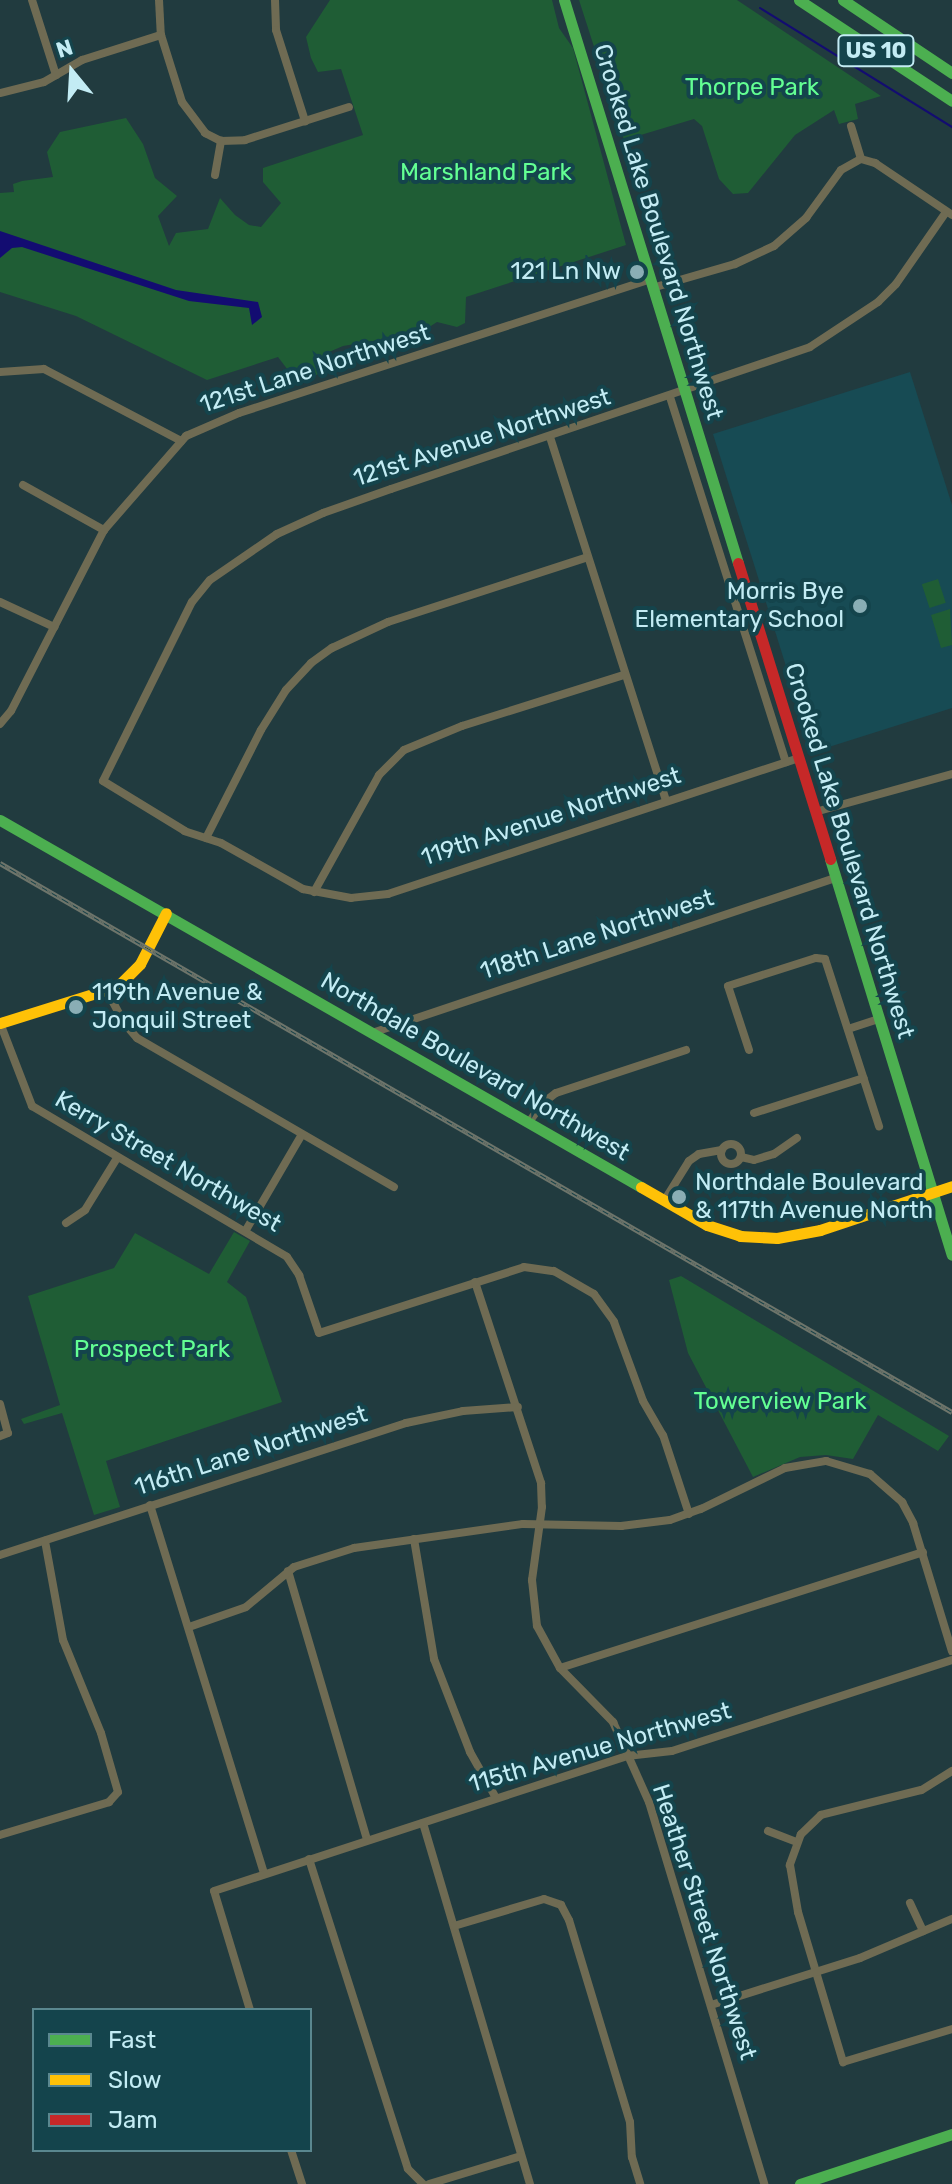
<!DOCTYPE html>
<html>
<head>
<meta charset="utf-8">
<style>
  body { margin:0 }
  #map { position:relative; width:952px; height:2184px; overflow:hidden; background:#213b3f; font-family:Rubik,sans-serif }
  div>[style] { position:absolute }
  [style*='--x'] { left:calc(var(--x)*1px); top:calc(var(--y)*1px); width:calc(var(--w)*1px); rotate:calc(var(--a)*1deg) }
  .built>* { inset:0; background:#174b54 }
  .green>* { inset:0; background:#1f5d35; transform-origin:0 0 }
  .water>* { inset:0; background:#130c71 }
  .stream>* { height:2px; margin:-1px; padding:0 1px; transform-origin:1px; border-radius:1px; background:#130c71 }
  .street>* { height:8px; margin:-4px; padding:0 4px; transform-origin:4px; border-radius:4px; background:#6f6b53 }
  .street>.ring { margin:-4px; padding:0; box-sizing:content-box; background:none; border:8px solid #6f6b53; border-radius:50% }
  .fast>* { height:11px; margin:-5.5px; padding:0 5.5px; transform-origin:5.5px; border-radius:5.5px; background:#4caf50 }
  .slow>* { height:11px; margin:-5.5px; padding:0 5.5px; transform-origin:5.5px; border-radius:5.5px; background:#ffc107 }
  .jam>* { height:11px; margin:-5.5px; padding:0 5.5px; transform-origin:5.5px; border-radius:5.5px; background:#c62828 }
  .rail>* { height:5px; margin-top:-2.5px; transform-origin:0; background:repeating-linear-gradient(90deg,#14444c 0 6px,#6e756b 0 12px); box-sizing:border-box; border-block:2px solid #6e756b }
  .dots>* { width:22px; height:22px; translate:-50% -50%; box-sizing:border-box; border:4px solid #14444c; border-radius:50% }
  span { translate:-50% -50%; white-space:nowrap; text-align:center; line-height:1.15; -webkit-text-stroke:8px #14444c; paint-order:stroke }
  .shield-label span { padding:2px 6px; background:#14444c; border:2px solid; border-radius:6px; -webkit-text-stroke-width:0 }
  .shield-label { font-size:22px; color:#c3ecf4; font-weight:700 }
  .park-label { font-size:24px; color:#63ff93 }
  .street-label { font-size:24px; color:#c3ecf4 }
  .poi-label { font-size:24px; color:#c3ecf4 }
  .right { translate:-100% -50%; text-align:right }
  .left { translate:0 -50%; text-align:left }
  .legend { position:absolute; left:32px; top:2008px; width:280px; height:144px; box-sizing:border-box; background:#14444c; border:2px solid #5a878f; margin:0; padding:10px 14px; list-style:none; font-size:24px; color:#c3ecf4 }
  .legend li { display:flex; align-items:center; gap:16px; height:40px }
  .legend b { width:40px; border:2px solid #5a878f }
  .north { position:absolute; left:32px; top:32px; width:80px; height:80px; -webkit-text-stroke:6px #14444c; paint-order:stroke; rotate:342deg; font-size:22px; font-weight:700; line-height:32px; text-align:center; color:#c3ecf4 }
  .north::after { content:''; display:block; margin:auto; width:28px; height:36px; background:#c3ecf4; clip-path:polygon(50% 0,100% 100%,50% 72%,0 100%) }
</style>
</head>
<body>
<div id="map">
  <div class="built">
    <div style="clip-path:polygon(910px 372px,952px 505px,952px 708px,813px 752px,713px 434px)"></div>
  </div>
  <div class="green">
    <div style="clip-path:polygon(330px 0,552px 0,559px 28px,573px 48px,626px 245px,466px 297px,465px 323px,457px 327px,437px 322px,420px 333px,343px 346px,329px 352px,326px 371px,303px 380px,291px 374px,278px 357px,207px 380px,76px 316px,0 292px,0 193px,14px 192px,13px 184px,22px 181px,53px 177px,47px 152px,60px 132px,126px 118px,143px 144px,155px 178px,177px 196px,158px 216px,169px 246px,176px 233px,208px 229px,220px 198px,235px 215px,249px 225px,261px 227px,281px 203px,263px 182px,263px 168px,363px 135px,341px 69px,318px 72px,311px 58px,306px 37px)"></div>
    <div style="clip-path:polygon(579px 0,737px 0,881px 96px,855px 104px,858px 119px,839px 124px,834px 110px,795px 135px,748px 193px,733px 194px,719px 179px,702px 126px,694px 119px,624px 140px)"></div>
    <div style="left:938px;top:579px;width:25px;height:17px;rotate:72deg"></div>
    <div style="clip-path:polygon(950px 609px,952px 645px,941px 648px,931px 615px)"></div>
    <div style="clip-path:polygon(234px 1232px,250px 1241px,227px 1282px,246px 1297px,282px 1402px,106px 1461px,120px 1507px,94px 1515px,62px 1413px,24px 1424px,21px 1419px,60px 1405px,28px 1296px,114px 1268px,135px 1233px,209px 1274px)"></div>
    <div style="clip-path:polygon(681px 1276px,949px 1436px,938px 1451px,878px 1415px,853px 1459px,826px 1455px,800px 1457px,753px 1477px,688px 1353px,669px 1280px)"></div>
  </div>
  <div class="water">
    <div style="clip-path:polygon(0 231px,176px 290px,258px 302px,262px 317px,252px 325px,249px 308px,189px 301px,22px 247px,12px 248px,0 258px)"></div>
  </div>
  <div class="stream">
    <div style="--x:760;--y:8;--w:226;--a:31.8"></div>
  </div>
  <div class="street">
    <div style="--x:32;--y:0;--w:79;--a:72.3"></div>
    <div style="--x:159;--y:0;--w:35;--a:87"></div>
    <div style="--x:161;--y:35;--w:70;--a:72.6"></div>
    <div style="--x:182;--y:102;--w:39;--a:53"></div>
    <div style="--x:205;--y:133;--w:18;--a:27"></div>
    <div style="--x:221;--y:141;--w:24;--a:-2"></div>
    <div style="--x:245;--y:140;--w:109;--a:-17.6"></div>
    <div style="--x:275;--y:0;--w:30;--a:88"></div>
    <div style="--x:276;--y:30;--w:96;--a:72.3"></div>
    <div style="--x:0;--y:93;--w:45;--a:-14"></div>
    <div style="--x:44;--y:82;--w:44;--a:-30.1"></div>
    <div style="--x:82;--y:60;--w:83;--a:-17.6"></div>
    <div style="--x:851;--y:126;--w:34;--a:73"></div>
    <div style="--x:861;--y:159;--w:15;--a:16"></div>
    <div style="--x:875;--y:163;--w:93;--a:34"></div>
    <div style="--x:215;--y:175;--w:35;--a:-80"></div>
    <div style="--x:652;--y:288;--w:86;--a:-16.1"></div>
    <div style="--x:735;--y:264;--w:43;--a:-24.8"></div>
    <div style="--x:774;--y:246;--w:43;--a:-41.2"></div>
    <div style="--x:806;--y:218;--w:59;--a:-53.9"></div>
    <div style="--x:841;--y:170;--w:23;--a:-29"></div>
    <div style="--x:0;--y:372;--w:44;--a:-3.9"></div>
    <div style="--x:44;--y:369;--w:155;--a:27.7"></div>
    <div style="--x:670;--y:397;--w:383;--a:72.4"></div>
    <div style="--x:550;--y:437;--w:382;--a:72.3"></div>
    <div style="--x:23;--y:485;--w:93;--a:29.1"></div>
    <div style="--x:0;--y:602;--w:60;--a:24.8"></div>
    <div style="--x:0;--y:724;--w:17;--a:-50"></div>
    <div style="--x:11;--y:711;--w:203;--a:-62.8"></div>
    <div style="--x:104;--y:530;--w:125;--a:-48.9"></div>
    <div style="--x:186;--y:436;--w:58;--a:-23.5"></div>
    <div style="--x:239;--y:413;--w:431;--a:-18"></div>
    <div style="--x:799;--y:758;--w:433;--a:161.7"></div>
    <div style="--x:388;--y:894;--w:37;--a:174"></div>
    <div style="--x:351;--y:898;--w:49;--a:-169.4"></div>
    <div style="--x:303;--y:889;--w:94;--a:-150.7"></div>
    <div style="--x:221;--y:843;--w:38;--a:-162"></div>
    <div style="--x:185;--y:831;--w:96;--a:-148.6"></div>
    <div style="--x:103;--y:781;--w:200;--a:-63.6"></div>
    <div style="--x:192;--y:602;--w:28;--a:-51"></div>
    <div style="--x:210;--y:580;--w:81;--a:-34.5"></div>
    <div style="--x:277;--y:534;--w:51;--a:-24.5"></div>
    <div style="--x:323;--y:513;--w:72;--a:-19.4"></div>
    <div style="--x:391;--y:489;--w:442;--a:-18.7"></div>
    <div style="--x:810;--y:347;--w:82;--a:-33.5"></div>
    <div style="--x:878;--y:302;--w:25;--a:-45"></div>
    <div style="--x:896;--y:284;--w:88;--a:-55.2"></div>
    <div style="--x:815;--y:812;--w:142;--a:-15.5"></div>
    <div style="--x:206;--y:838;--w:121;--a:-63"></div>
    <div style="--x:261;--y:730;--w:47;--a:-58"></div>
    <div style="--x:286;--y:690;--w:37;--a:-47"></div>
    <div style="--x:311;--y:663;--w:26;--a:-36"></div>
    <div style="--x:332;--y:648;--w:62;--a:-24.9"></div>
    <div style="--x:388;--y:622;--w:210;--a:-18"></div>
    <div style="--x:314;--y:892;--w:134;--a:-60.9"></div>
    <div style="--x:379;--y:775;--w:35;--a:-45"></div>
    <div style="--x:404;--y:750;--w:63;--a:-22.5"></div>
    <div style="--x:462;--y:726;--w:170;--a:-17.5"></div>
    <div style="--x:106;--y:989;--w:38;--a:62"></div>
    <div style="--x:124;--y:1023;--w:20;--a:49"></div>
    <div style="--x:137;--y:1038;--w:297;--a:30.1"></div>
    <div style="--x:0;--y:1023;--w:89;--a:68.9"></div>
    <div style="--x:32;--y:1106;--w:296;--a:30.6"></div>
    <div style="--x:287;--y:1257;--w:22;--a:56"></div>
    <div style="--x:299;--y:1275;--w:61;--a:71"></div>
    <div style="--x:319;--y:1333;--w:215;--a:-17.8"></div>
    <div style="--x:524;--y:1267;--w:30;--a:8"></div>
    <div style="--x:554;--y:1271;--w:46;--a:29.9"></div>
    <div style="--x:594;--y:1294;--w:34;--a:54"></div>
    <div style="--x:614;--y:1322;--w:84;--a:69.8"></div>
    <div style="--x:643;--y:1401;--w:39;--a:60"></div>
    <div style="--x:663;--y:1435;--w:83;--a:71.8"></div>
    <div style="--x:848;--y:1029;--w:33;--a:-18"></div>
    <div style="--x:372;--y:1033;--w:488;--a:-18.5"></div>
    <div style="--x:749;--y:1050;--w:67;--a:-108.2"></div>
    <div style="--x:728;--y:986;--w:92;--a:-17.7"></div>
    <div style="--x:816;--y:958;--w:9;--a:6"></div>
    <div style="--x:825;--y:959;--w:176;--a:72.1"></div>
    <div style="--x:754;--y:1113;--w:115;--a:-17.7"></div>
    <div style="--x:529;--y:1122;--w:24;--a:-54"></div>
    <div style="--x:543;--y:1103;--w:16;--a:-38"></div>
    <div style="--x:556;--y:1093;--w:137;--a:-18.3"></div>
    <div class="ring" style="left:721px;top:1144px;width:12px;height:12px"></div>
    <div style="--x:741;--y:1157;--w:13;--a:13"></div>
    <div style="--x:754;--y:1160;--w:21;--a:-17"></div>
    <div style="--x:774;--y:1154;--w:28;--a:-35"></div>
    <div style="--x:664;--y:1201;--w:47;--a:-58"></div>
    <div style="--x:689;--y:1161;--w:12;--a:-35"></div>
    <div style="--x:699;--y:1154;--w:23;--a:-10"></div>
    <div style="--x:66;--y:1223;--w:23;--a:-34"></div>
    <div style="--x:85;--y:1210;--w:61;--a:-58.4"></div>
    <div style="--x:246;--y:1230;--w:111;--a:-59.7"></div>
    <div style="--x:475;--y:1282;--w:212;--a:71.8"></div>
    <div style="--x:541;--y:1483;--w:24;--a:88"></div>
    <div style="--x:542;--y:1507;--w:74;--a:97.8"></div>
    <div style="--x:532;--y:1580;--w:46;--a:83.8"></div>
    <div style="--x:537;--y:1626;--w:48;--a:61.3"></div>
    <div style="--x:560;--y:1668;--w:76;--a:45.5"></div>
    <div style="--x:613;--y:1722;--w:88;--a:65.8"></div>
    <div style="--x:649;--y:1802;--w:399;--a:73.2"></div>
    <div style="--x:0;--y:1404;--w:30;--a:75"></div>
    <div style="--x:8;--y:1433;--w:9;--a:159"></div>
    <div style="--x:150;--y:1505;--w:386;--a:72.8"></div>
    <div style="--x:414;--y:1539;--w:122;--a:80.5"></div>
    <div style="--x:434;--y:1659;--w:100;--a:68.8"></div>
    <div style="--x:470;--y:1752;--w:53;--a:60.5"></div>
    <div style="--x:0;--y:1555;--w:427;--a:-18"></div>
    <div style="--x:406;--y:1423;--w:58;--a:-11.9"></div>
    <div style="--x:463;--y:1411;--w:55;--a:-4.2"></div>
    <div style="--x:288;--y:1571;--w:280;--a:73.6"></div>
    <div style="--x:189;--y:1627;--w:60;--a:-19.3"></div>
    <div style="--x:246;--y:1607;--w:62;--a:-39.8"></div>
    <div style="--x:294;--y:1567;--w:63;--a:-17.6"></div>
    <div style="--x:354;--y:1548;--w:171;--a:-8.1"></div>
    <div style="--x:523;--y:1524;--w:98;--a:1.2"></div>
    <div style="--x:621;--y:1526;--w:49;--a:-7"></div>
    <div style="--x:670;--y:1520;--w:33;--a:-20"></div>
    <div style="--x:701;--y:1509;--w:93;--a:-26"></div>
    <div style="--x:785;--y:1468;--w:42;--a:-9.7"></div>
    <div style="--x:826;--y:1461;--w:46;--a:16.5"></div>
    <div style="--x:870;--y:1474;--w:43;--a:41.2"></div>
    <div style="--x:902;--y:1502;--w:24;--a:62"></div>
    <div style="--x:913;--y:1523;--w:134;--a:73.1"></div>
    <div style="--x:560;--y:1668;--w:381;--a:-17.7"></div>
    <div style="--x:952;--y:1771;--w:36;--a:148"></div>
    <div style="--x:921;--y:1790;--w:103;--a:166"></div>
    <div style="--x:821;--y:1815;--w:28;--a:136"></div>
    <div style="--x:801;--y:1834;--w:33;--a:110"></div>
    <div style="--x:790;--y:1865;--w:48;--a:80.3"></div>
    <div style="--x:798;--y:1912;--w:157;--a:73.3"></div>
    <div style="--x:843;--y:2062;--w:114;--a:-16.8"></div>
    <div style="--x:423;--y:1823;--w:377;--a:73.5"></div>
    <div style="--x:768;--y:1831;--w:31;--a:21"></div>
    <div style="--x:0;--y:1835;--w:114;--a:-16.8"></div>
    <div style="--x:109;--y:1802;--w:13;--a:-48"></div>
    <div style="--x:118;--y:1792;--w:61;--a:-106.1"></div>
    <div style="--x:101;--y:1733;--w:100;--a:-112.2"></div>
    <div style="--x:63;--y:1640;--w:101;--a:-100.3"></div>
    <div style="--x:309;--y:1859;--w:325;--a:72.3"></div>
    <div style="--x:408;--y:2169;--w:21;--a:45"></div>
    <div style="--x:910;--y:1903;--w:31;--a:65"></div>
    <div style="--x:454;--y:1926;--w:94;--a:-16.7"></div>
    <div style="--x:544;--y:1899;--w:18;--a:19"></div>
    <div style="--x:561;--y:1905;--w:17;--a:62"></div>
    <div style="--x:569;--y:1920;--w:211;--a:73.2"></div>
    <div style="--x:630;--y:2122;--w:35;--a:87"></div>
    <div style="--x:632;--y:2157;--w:28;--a:73"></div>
    <div style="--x:711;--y:2005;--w:156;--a:-17.5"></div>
    <div style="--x:860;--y:1958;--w:100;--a:-23"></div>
    <div style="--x:250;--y:2010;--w:124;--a:-106.8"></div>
    <div style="--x:214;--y:1891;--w:435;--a:-18.1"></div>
    <div style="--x:627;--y:1756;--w:45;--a:-6.3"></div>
    <div style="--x:672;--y:1751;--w:294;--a:-18"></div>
    <div style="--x:291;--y:2150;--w:36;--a:72"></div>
    <div style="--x:429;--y:2184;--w:96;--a:-16.9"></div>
  </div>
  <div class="fast">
    <div style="--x:564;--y:0;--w:589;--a:72.83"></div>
    <div style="--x:799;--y:0;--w:183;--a:33.4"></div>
    <div style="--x:843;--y:0;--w:131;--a:33.8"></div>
    <div style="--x:0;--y:820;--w:739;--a:29.79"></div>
    <div style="--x:830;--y:859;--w:414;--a:72.9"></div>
    <div style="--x:800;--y:2184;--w:160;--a:-18.2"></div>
  </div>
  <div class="slow">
    <div style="--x:0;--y:1023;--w:124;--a:-17.4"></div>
    <div style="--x:118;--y:986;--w:31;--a:-45"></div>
    <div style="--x:140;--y:964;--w:57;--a:-63"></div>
    <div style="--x:641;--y:1187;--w:76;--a:29.9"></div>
    <div style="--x:707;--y:1225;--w:35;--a:18"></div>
    <div style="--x:740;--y:1236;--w:37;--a:3"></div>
    <div style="--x:777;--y:1238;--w:44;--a:-10.5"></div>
    <div style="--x:820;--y:1230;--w:139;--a:-18.4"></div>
  </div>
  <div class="jam">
    <div style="--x:738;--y:563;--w:310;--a:72.7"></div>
  </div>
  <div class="rail">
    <div style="--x:0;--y:863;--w:1099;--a:29.97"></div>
  </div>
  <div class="dots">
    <div style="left:637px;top:272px;background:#8aaeb5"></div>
    <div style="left:860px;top:606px;background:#8aaeb5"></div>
    <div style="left:76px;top:1007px;background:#8aaeb5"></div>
    <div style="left:679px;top:1197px;background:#8aaeb5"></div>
  </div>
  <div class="shield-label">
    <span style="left:876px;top:51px">US 10</span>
  </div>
  <div class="park-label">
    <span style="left:752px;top:88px">Thorpe Park</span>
    <span style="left:486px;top:173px">Marshland Park</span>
    <span style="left:152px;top:1350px">Prospect Park</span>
    <span style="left:780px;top:1402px">Towerview Park</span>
  </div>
  <div class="street-label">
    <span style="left:658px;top:232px;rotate:73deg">Crooked Lake Boulevard Northwest</span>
    <span style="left:315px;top:369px;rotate:-18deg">121st Lane Northwest</span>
    <span style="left:482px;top:438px;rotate:-18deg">121st Avenue Northwest</span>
    <span style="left:551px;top:817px;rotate:-18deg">119th Avenue Northwest</span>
    <span style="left:849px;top:851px;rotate:73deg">Crooked Lake Boulevard Northwest</span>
    <span style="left:597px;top:935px;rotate:-18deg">118th Lane Northwest</span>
    <span style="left:475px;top:1067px;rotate:30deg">Northdale Boulevard Northwest</span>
    <span style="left:168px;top:1162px;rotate:30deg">Kerry Street Northwest</span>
    <span style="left:251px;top:1451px;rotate:-18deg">116th Lane Northwest</span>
    <span style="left:600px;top:1748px;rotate:-16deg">115th Avenue Northwest</span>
    <span style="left:704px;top:1922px;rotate:72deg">Heather Street Northwest</span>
  </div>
  <div class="poi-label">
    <span class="right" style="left:621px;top:272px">121 Ln Nw</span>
    <span class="right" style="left:844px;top:606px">Morris Bye<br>Elementary School</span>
    <span class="left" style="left:92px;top:1007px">119th Avenue &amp;<br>Jonquil Street</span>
    <span class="left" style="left:695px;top:1197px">Northdale Boulevard<br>&amp; 117th Avenue North</span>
  </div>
  <ul class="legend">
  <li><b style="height:10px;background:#4caf50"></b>Fast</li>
  <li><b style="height:10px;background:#ffc107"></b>Slow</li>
  <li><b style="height:10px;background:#c62828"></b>Jam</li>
  </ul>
  <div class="north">N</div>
</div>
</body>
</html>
